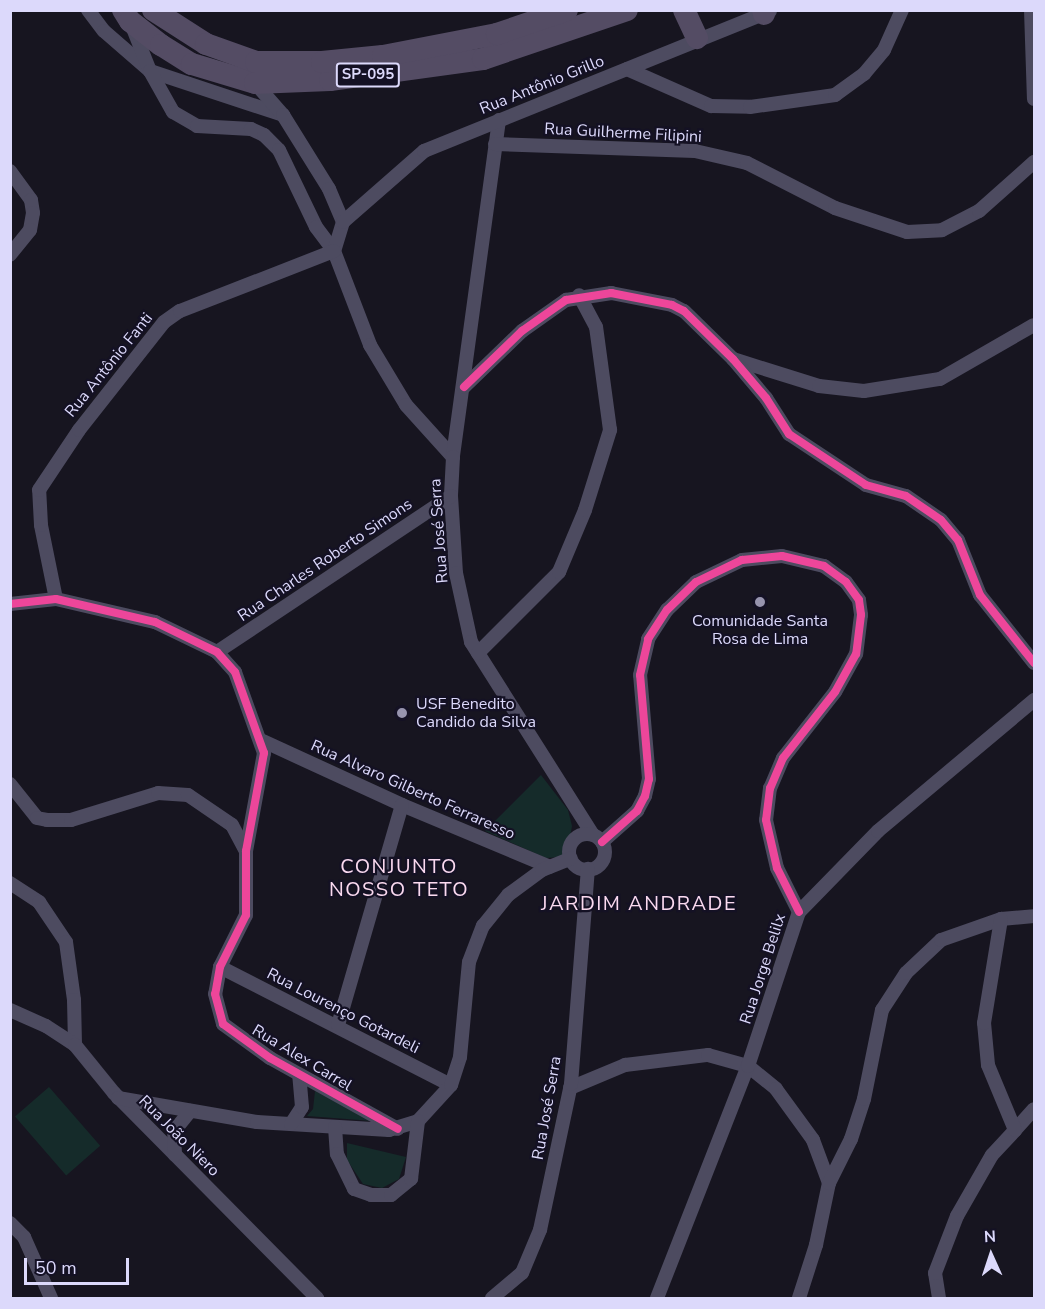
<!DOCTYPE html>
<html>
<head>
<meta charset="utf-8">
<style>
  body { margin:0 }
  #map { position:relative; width:1045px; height:1309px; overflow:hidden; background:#171520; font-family:"Nunito Sans",sans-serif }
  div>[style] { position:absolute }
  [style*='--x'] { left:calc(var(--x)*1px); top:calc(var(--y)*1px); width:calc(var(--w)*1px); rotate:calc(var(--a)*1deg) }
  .green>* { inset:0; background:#152b2a; transform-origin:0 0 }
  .street>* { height:14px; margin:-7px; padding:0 7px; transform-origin:7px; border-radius:7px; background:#4d4b60 }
  .street>.ring { margin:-7px; padding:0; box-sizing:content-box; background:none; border:14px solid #4d4b60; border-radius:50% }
  .primary>* { height:22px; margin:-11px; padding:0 11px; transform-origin:11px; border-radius:11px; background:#544c64 }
  .cycleway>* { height:8px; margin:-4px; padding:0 4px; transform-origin:4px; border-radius:4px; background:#ed469a }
  .dots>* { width:16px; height:16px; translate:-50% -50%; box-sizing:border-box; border:3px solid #141124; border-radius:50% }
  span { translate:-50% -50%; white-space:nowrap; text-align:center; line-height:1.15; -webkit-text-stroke:4.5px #141124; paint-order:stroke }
  .shield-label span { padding:2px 4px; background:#141124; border:2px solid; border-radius:4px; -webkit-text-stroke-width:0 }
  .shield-label { font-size:15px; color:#dcd9fb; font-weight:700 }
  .street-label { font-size:16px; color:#dcd9fb }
  .poi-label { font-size:16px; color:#dcd9fb }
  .left { translate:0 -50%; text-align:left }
  .quarter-label { font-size:20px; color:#fbdaf0; letter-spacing:1.5px }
  .frame { position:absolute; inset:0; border:12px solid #dcd9fb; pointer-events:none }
  .north { position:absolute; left:961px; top:1225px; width:60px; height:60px; -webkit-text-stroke:4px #141124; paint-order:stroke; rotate:357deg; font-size:16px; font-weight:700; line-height:24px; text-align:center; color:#dcd9fb }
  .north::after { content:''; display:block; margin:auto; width:21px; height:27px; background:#dcd9fb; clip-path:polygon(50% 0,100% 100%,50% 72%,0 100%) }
  .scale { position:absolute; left:24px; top:1258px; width:105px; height:27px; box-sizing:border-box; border:3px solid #dcd9fb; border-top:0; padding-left:8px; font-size:18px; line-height:21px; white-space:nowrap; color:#dcd9fb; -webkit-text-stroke:4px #141124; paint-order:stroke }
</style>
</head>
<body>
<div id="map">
  <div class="green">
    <div style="clip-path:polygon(541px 775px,568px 810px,572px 826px,568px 849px,560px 857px,546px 858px,485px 831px)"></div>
    <div style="left:49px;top:1087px;width:78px;height:45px;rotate:49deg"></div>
    <div style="clip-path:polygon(315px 1091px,373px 1121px,307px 1116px,313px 1109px)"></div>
    <div style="clip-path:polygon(347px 1143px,406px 1157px,399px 1179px,382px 1188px,363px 1184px,347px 1160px)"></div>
  </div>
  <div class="street">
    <div style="--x:88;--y:10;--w:26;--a:53"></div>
    <div style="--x:104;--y:31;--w:61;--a:41"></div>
    <div style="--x:150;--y:71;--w:140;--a:18.3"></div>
    <div style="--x:1031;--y:10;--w:89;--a:88.1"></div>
    <div style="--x:132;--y:26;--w:48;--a:68.2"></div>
    <div style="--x:150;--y:71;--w:47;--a:60.7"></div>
    <div style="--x:173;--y:112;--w:28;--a:30"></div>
    <div style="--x:197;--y:126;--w:54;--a:3.2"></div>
    <div style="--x:251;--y:129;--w:14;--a:25"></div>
    <div style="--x:264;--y:135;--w:21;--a:45"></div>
    <div style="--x:279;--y:150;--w:85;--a:64.3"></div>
    <div style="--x:316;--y:227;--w:30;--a:53"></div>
    <div style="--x:334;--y:251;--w:101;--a:69"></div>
    <div style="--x:370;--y:345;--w:70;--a:59"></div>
    <div style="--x:406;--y:405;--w:70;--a:47.9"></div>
    <div style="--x:627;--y:69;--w:92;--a:23.8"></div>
    <div style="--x:711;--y:106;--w:39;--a:1"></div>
    <div style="--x:750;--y:107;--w:86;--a:-8"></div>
    <div style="--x:835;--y:95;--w:36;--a:-36"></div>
    <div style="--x:864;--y:74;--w:31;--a:-50"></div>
    <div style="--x:884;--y:50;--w:44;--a:-65.8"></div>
    <div style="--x:255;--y:83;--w:43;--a:48.8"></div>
    <div style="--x:283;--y:115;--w:87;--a:58.1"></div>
    <div style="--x:329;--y:189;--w:36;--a:67"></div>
    <div style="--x:343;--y:222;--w:30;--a:107"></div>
    <div style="--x:499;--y:120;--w:340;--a:97.8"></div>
    <div style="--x:453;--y:457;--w:39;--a:93"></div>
    <div style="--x:451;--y:496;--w:77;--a:86.3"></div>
    <div style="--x:456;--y:573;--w:71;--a:77.7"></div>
    <div style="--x:471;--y:642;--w:228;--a:57.7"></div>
    <div style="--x:495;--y:144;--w:200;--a:2"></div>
    <div style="--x:695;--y:151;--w:53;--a:13"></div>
    <div style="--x:747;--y:163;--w:99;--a:27.1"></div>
    <div style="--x:835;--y:208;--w:76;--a:18.4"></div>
    <div style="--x:907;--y:232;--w:35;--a:-3"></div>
    <div style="--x:942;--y:230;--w:42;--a:-27.2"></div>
    <div style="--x:979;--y:211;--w:74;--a:-41.7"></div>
    <div style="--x:10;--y:171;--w:36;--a:54"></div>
    <div style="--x:31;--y:200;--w:13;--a:81"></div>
    <div style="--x:33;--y:213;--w:17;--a:100"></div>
    <div style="--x:30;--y:230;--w:32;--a:129"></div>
    <div style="--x:343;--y:222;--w:108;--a:-41.2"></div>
    <div style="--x:424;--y:151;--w:373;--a:-22"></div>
    <div style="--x:733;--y:359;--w:90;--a:17.4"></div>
    <div style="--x:819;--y:386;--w:45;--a:6.3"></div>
    <div style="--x:864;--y:391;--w:77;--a:-9"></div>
    <div style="--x:940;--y:379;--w:108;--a:-29.9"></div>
    <div style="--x:464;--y:387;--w:81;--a:-44"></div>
    <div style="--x:522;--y:331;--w:54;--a:-35.2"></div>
    <div style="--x:566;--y:300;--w:46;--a:-8.8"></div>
    <div style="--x:611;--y:293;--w:62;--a:11.1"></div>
    <div style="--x:672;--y:305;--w:13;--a:27"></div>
    <div style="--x:684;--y:311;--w:69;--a:44.4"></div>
    <div style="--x:733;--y:359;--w:51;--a:49.8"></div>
    <div style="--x:766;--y:398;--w:43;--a:57.4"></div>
    <div style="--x:789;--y:434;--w:92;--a:33.5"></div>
    <div style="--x:866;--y:485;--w:41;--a:15.4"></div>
    <div style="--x:906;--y:496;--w:42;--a:34.4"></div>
    <div style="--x:941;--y:520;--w:26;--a:50"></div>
    <div style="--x:958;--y:540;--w:59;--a:68.2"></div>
    <div style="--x:980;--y:595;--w:87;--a:51.5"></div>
    <div style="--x:56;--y:599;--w:76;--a:-101.5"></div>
    <div style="--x:41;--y:525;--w:35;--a:-93"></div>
    <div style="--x:39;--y:490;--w:72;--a:-56.3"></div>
    <div style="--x:79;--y:430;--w:137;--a:-51.8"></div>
    <div style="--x:164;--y:322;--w:19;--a:-35"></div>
    <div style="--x:180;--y:311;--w:165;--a:-21.3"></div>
    <div style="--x:10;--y:604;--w:46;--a:-6.2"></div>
    <div style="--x:56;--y:599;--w:102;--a:13.1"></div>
    <div style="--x:155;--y:622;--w:69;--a:25.8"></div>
    <div style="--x:217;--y:652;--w:27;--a:48"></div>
    <div style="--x:235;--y:672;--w:86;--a:70.3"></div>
    <div style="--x:264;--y:753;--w:100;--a:100.4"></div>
    <div style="--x:246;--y:851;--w:64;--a:90"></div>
    <div style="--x:246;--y:915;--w:58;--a:116.6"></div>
    <div style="--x:220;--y:967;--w:27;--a:100"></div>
    <div style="--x:215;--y:994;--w:31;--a:75"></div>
    <div style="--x:223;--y:1024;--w:58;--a:35.9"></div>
    <div style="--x:270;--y:1058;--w:146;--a:29"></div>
    <div style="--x:217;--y:652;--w:281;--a:-33.7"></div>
    <div style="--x:478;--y:653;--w:115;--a:-45"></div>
    <div style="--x:559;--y:572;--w:67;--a:-67.2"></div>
    <div style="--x:585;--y:510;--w:84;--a:-72.6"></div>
    <div style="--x:610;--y:430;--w:104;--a:-97.7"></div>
    <div style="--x:596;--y:327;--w:36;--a:-118"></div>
    <div style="--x:263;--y:741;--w:153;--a:24.7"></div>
    <div style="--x:402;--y:805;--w:160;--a:22.7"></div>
    <div style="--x:10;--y:784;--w:43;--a:51.5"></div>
    <div style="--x:37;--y:818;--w:10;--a:11"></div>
    <div style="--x:47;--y:820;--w:24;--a:0"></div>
    <div style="--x:71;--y:820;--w:91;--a:-17.2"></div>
    <div style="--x:158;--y:793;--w:30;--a:4"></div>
    <div style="--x:188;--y:795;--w:53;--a:34.3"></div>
    <div style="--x:232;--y:825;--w:30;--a:62"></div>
    <div class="ring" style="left:569px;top:834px;width:22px;height:22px"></div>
    <div style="--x:602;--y:842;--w:47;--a:-41.5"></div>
    <div style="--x:637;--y:811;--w:17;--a:-62"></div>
    <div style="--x:645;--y:796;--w:17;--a:-77"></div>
    <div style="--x:649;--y:779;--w:104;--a:-94.9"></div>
    <div style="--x:640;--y:675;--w:37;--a:-77"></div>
    <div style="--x:648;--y:639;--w:35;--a:-57"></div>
    <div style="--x:667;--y:610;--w:40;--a:-44"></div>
    <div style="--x:696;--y:582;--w:51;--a:-25.6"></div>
    <div style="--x:742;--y:560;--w:40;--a:-5.7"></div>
    <div style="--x:782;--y:556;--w:43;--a:13.4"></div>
    <div style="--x:824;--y:566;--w:27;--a:36"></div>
    <div style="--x:846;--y:582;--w:22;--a:54"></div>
    <div style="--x:859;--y:600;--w:15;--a:82"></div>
    <div style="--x:861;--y:615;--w:39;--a:97"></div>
    <div style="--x:856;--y:654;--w:43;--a:118.9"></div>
    <div style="--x:835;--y:692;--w:84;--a:128.2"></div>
    <div style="--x:783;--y:758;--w:33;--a:113"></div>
    <div style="--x:770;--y:788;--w:32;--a:97"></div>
    <div style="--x:766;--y:820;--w:49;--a:77.1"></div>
    <div style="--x:777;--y:868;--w:49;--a:63.4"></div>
    <div style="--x:10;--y:883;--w:35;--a:33"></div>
    <div style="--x:39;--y:902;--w:48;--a:56"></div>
    <div style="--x:66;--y:942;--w:59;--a:82.1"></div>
    <div style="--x:74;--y:1000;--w:45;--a:88.7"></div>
    <div style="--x:220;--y:967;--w:259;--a:27.1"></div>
    <div style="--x:10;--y:1010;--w:39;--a:24"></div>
    <div style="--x:46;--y:1026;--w:35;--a:33"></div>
    <div style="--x:75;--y:1045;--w:62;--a:50.9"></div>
    <div style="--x:114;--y:1093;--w:289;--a:45.3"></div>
    <div style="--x:338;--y:1025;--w:229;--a:-73.8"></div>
    <div style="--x:570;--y:1088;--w:60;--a:-22.7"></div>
    <div style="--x:625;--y:1065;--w:84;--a:-6.9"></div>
    <div style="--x:708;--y:1055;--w:41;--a:15.4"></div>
    <div style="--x:748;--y:1066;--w:36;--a:39"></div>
    <div style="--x:776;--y:1089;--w:63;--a:54"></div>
    <div style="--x:813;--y:1140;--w:46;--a:69.6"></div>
    <div style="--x:118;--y:1098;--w:141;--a:9.8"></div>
    <div style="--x:257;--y:1122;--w:132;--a:3.5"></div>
    <div style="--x:389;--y:1130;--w:30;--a:-17"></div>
    <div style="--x:418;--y:1121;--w:49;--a:-47.5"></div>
    <div style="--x:451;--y:1085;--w:29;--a:-72"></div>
    <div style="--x:460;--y:1057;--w:95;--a:-84.6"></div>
    <div style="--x:469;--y:962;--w:39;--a:-69"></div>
    <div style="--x:483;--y:926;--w:40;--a:-51"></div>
    <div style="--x:508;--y:895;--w:42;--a:-36.3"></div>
    <div style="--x:542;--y:870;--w:31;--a:-22"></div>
    <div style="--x:291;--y:1124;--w:20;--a:-57"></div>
    <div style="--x:302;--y:1107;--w:32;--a:-95"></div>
    <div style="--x:335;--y:1127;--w:27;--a:86"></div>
    <div style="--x:337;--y:1154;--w:39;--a:64"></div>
    <div style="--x:354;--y:1189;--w:18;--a:19"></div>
    <div style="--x:371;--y:1195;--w:20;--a:0"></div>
    <div style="--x:391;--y:1195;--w:26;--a:-39"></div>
    <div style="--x:411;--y:1179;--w:58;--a:-83.1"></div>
    <div style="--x:1015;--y:1130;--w:28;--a:-48"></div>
    <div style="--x:175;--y:1155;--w:24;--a:-92"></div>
    <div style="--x:174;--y:1131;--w:26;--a:-51"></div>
    <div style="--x:10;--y:1223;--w:20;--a:45"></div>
    <div style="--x:24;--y:1237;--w:67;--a:66.1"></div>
    <div style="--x:492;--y:1298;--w:39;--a:-40"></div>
    <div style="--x:522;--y:1273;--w:47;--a:-67.3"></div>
    <div style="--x:540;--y:1230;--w:149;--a:-78"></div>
    <div style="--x:571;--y:1084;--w:216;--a:-85.5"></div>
    <div style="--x:657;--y:1298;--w:249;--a:-68.6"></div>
    <div style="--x:748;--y:1066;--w:162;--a:-71.7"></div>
    <div style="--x:799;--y:912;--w:113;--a:-45.7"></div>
    <div style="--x:878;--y:831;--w:204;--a:-40"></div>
    <div style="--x:799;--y:1298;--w:56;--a:-72.2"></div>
    <div style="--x:816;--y:1245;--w:63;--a:-78.2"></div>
    <div style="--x:829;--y:1183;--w:49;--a:-63.4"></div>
    <div style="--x:851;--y:1139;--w:42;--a:-72"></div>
    <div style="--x:864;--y:1099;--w:91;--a:-78.6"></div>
    <div style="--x:882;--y:1010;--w:44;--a:-57"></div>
    <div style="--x:906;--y:973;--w:48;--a:-43.3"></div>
    <div style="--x:941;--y:940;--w:64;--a:-19.3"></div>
    <div style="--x:1001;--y:919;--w:33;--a:-5"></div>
    <div style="--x:939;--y:1298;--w:25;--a:-99"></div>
    <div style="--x:935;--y:1273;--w:61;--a:-68.9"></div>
    <div style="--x:957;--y:1216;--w:70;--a:-60.2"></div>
    <div style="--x:992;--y:1155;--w:34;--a:-47"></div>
    <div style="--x:1015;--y:1130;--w:70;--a:-112.6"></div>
    <div style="--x:988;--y:1065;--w:42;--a:-95.4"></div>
    <div style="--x:984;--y:1023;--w:105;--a:-80.7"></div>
  </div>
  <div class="primary">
    <div style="--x:123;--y:10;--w:13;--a:58"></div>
    <div style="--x:130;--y:21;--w:39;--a:38"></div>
    <div style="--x:161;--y:45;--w:36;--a:32"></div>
    <div style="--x:192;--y:64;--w:66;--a:16.8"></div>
    <div style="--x:255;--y:83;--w:75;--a:-2.3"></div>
    <div style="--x:330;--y:80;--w:154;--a:-7.8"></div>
    <div style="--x:483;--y:59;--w:152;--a:-18.8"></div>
    <div style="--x:153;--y:10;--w:63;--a:32.7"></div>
    <div style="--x:206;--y:44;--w:53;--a:19.8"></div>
    <div style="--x:256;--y:62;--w:66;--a:0"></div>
    <div style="--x:322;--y:62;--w:61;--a:-5.6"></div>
    <div style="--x:383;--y:56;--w:116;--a:-10.9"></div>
    <div style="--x:497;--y:34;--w:74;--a:-18.9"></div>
    <div style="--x:684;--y:10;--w:31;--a:65"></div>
    <div style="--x:763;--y:10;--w:4;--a:76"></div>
  </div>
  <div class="cycleway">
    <div style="--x:464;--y:387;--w:81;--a:-44"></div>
    <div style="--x:522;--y:331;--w:54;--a:-35.2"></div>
    <div style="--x:566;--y:300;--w:46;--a:-8.8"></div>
    <div style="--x:611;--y:293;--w:62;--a:11.1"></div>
    <div style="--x:672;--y:305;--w:13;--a:27"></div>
    <div style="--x:684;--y:311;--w:69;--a:44.4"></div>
    <div style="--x:733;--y:359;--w:51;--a:49.8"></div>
    <div style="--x:766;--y:398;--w:43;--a:57.4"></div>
    <div style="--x:789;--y:434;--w:92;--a:33.5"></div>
    <div style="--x:866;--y:485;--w:41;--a:15.4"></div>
    <div style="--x:906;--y:496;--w:42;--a:34.4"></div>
    <div style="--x:941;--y:520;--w:26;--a:50"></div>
    <div style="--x:958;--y:540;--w:59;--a:68.2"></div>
    <div style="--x:980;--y:595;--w:87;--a:51.5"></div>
    <div style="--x:10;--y:604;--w:46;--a:-6.2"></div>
    <div style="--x:56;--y:599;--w:102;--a:13.1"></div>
    <div style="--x:155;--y:622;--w:69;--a:25.8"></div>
    <div style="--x:217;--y:652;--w:27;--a:48"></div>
    <div style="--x:235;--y:672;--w:86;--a:70.3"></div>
    <div style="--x:264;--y:753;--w:100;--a:100.4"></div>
    <div style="--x:246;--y:851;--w:64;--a:90"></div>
    <div style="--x:246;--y:915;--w:58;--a:116.6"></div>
    <div style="--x:220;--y:967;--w:27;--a:100"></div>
    <div style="--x:215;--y:994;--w:31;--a:75"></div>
    <div style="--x:223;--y:1024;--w:58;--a:35.9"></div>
    <div style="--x:270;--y:1058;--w:146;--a:29"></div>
    <div style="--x:602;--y:842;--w:47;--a:-41.5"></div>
    <div style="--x:637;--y:811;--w:17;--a:-62"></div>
    <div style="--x:645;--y:796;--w:17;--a:-77"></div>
    <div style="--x:649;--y:779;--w:104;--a:-94.9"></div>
    <div style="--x:640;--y:675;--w:37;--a:-77"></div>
    <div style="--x:648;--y:639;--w:35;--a:-57"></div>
    <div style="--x:667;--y:610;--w:40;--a:-44"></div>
    <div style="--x:696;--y:582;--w:51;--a:-25.6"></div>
    <div style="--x:742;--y:560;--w:40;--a:-5.7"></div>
    <div style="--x:782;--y:556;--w:43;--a:13.4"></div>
    <div style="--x:824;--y:566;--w:27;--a:36"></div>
    <div style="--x:846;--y:582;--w:22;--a:54"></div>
    <div style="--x:859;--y:600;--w:15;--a:82"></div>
    <div style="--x:861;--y:615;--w:39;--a:97"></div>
    <div style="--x:856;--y:654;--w:43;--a:118.9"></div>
    <div style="--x:835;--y:692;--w:84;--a:128.2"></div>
    <div style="--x:783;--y:758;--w:33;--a:113"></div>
    <div style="--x:770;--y:788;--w:32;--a:97"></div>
    <div style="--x:766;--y:820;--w:49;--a:77.1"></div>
    <div style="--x:777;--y:868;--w:49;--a:63.4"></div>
  </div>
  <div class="dots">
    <div style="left:760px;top:602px;background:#9794ae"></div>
    <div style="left:402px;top:713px;background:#9794ae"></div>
  </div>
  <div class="shield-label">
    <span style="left:368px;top:75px">SP-095</span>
  </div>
  <div class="street-label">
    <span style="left:542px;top:85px;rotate:-22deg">Rua Antônio Grillo</span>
    <span style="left:623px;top:133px;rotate:3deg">Rua Guilherme Filipini</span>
    <span style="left:109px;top:365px;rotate:-51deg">Rua Antônio Fanti</span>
    <span style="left:439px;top:531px;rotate:-94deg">Rua José Serra</span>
    <span style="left:325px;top:560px;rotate:-34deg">Rua Charles Roberto Simons</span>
    <span style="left:413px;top:790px;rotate:24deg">Rua Alvaro Gilberto Ferraresso</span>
    <span style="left:763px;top:969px;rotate:-72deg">Rua Jorge Belilx</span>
    <span style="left:343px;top:1011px;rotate:27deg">Rua Lourenço Gotardeli</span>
    <span style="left:302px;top:1058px;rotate:31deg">Rua Alex Carrel</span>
    <span style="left:547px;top:1108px;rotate:-80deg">Rua José Serra</span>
    <span style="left:179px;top:1136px;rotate:45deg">Rua João Niero</span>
  </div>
  <div class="poi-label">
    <span style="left:760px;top:630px">Comunidade Santa<br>Rosa de Lima</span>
    <span class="left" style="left:416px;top:713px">USF Benedito<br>Candido da Silva</span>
  </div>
  <div class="quarter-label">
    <span style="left:399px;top:878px">CONJUNTO<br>NOSSO TETO</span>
    <span style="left:639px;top:903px">JARDIM ANDRADE</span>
  </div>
  <div class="frame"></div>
  <div class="north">N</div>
  <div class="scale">50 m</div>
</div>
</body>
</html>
